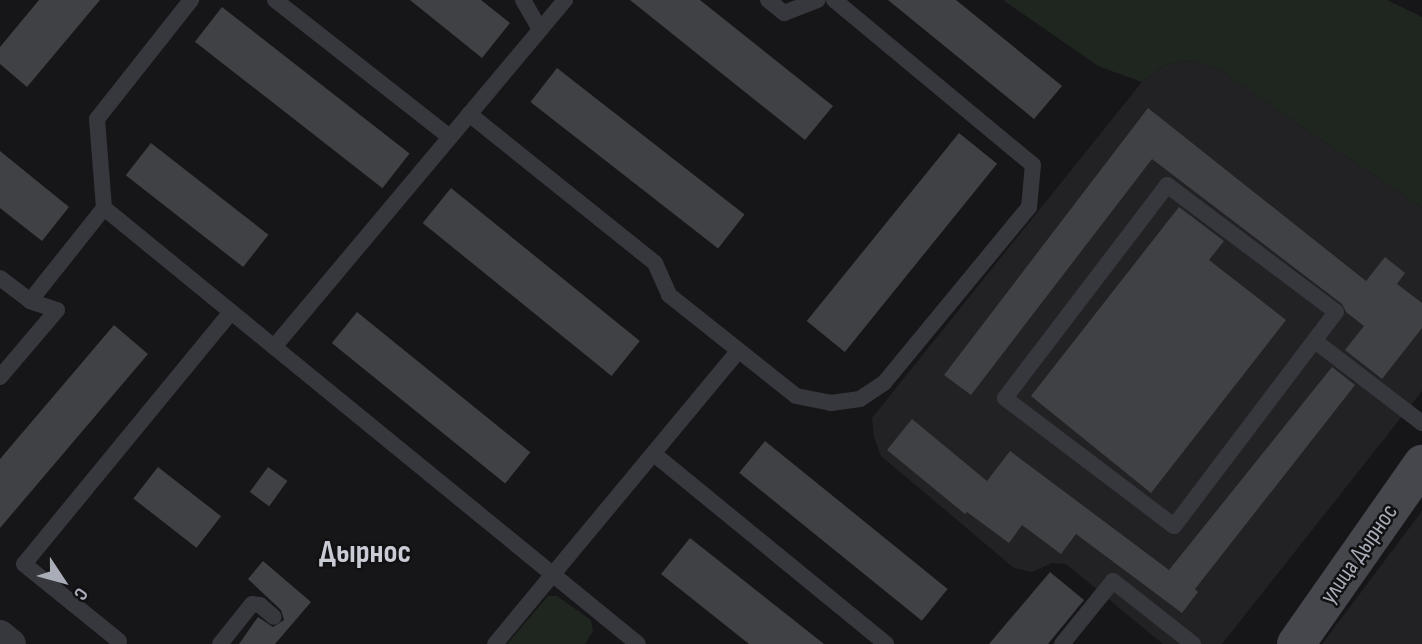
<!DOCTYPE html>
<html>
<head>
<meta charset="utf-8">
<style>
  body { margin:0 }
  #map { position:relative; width:1422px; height:644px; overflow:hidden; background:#161618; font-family:"Sofia Sans Condensed",sans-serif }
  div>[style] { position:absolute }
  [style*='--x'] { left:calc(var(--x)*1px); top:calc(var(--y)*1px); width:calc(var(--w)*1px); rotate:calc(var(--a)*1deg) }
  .built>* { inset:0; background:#222225 }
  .green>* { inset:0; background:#1e261f }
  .building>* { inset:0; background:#404145; transform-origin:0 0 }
  .service>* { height:16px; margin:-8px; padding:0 8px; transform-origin:8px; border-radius:8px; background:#37383d }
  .minor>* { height:30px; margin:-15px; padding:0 15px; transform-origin:15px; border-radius:15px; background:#37383d }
  .secondary>* { height:38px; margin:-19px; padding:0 19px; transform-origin:19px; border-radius:19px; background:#45474d }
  span { translate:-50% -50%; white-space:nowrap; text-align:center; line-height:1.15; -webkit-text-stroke:5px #111113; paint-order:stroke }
  .street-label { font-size:24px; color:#a8adb8 }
  .district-label { font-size:32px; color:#c9ccd4; font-weight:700 }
  .north { position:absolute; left:28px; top:546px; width:70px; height:70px; -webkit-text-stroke:5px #111113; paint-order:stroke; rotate:126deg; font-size:19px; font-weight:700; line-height:28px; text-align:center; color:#a8adb8 }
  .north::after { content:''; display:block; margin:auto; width:24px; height:32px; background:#a8adb8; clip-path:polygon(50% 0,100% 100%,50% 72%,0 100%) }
</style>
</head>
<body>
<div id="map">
  <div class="built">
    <div style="clip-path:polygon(1192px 60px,1221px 71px,1422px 208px,1422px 391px,1222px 644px,1163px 644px,1066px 564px,1052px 563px,1032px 572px,1014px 568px,881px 456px,874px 437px,872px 418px,1142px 82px,1164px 65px)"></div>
    <div style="clip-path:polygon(1422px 511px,1422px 644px,1322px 644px)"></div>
  </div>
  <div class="green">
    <div style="clip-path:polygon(1003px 0,1387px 0,1422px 17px,1422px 208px,1221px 71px,1192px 60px,1164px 65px,1142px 82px,1098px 66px)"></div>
    <div style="clip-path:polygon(548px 596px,557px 596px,591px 620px,593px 631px,585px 644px,507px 644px)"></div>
  </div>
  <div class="building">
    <div style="clip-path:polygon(39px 0,100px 0,27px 87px,0 64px,0 47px)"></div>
    <div style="clip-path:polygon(410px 0,481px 0,510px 23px,482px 58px)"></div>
    <div style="clip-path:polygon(630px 0,700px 0,833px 106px,805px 140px)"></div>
    <div style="clip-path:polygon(888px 0,956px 0,1062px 86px,1034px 119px)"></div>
    <div style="left:222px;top:7px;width:238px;height:44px;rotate:38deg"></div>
    <div style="left:557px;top:68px;width:238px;height:43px;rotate:38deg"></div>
    <div style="clip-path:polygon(1148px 108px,1366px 281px,1385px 257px,1405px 273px,1397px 284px,1422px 303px,1422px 328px,1382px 379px,1345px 350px,1364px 326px,1346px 312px,1342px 304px,1152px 159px,971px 395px,944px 375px)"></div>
    <div style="left:959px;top:133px;width:49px;height:242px;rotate:39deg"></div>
    <div style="left:151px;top:143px;width:149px;height:41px;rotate:38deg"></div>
    <div style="clip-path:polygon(0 151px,69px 207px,42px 241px,0 208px)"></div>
    <div style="left:451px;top:188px;width:243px;height:45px;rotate:39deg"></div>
    <div style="clip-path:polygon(1179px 207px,1224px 241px,1209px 260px,1286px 320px,1151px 493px,1031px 396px)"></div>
    <div style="left:357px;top:312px;width:223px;height:40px;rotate:39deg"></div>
    <div style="clip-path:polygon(114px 325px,148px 354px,0 528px,0 459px)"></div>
    <div style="clip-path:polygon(1332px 367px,1355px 385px,1195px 589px,1198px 592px,1182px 613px,1076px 534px,1061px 554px,1022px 525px,1009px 543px,967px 512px,965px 514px,887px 450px,912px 419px,987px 481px,1010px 451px,1169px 570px)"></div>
    <div style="left:765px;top:441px;width:235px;height:41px;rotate:39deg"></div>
    <div style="left:158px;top:467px;width:80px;height:40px;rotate:38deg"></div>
    <div style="left:268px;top:467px;width:24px;height:31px;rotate:36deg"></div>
    <div style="clip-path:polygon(690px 538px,824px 644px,749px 644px,661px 574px)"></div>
    <div style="clip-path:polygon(263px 561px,311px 602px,275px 644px,239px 644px,258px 617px,273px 627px,284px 620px,281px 610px,248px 579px)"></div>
    <div style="clip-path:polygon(1050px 572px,1084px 600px,1048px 644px,989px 644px)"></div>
  </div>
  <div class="service">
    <div style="--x:275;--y:0;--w:222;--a:38.1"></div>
    <div style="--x:523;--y:0;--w:34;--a:60"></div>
    <div style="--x:768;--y:0;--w:21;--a:39"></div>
    <div style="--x:784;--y:13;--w:36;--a:-21"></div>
    <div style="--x:469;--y:114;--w:238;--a:38.7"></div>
    <div style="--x:655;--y:263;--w:35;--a:66"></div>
    <div style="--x:669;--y:295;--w:162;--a:38.5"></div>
    <div style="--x:796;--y:396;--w:36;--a:11"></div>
    <div style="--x:831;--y:403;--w:29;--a:-8"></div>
    <div style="--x:860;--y:399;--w:29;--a:-34"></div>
    <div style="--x:884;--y:383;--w:228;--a:-50.5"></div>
    <div style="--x:1029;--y:207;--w:42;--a:-84.6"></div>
    <div style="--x:1033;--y:165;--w:259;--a:-140.3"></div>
    <div style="--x:1167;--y:185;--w:211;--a:36.9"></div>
    <div style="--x:1336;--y:312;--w:268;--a:127.1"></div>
    <div style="--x:1174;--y:526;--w:212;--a:-142.9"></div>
    <div style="--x:1005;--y:398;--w:268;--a:-52.7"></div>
    <div style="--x:104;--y:208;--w:689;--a:39.23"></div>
    <div style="--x:0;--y:278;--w:38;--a:37"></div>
    <div style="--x:30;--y:301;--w:119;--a:-51.5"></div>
    <div style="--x:104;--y:208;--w:89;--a:-94.5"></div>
    <div style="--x:97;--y:119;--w:152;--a:-51.7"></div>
    <div style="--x:1315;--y:341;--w:135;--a:37.5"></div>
    <div style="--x:274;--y:347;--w:453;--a:-50"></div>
    <div style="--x:0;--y:377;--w:88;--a:-49.6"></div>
    <div style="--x:57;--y:310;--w:28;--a:-162"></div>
    <div style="--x:654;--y:454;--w:300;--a:39.3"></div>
    <div style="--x:119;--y:641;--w:122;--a:-141"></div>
    <div style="--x:24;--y:564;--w:326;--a:-50.6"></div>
    <div style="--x:220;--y:644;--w:51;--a:-51.3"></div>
    <div style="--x:252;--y:604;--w:8;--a:7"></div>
    <div style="--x:260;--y:605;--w:18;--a:41"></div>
    <div style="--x:495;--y:644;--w:381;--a:-50.3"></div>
    <div style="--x:1062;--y:644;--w:81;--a:-51"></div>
    <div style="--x:1113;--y:581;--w:102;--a:38.2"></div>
  </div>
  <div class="minor">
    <div style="--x:0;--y:635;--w:14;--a:39"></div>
  </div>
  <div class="secondary">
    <div style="--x:1296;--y:644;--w:220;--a:-55"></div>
  </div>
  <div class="street-label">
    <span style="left:1359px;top:554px;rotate:-55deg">улица Дырнос</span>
  </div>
  <div class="district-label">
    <span style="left:365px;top:553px">Дырнос</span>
  </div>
  <div class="north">С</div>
</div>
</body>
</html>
